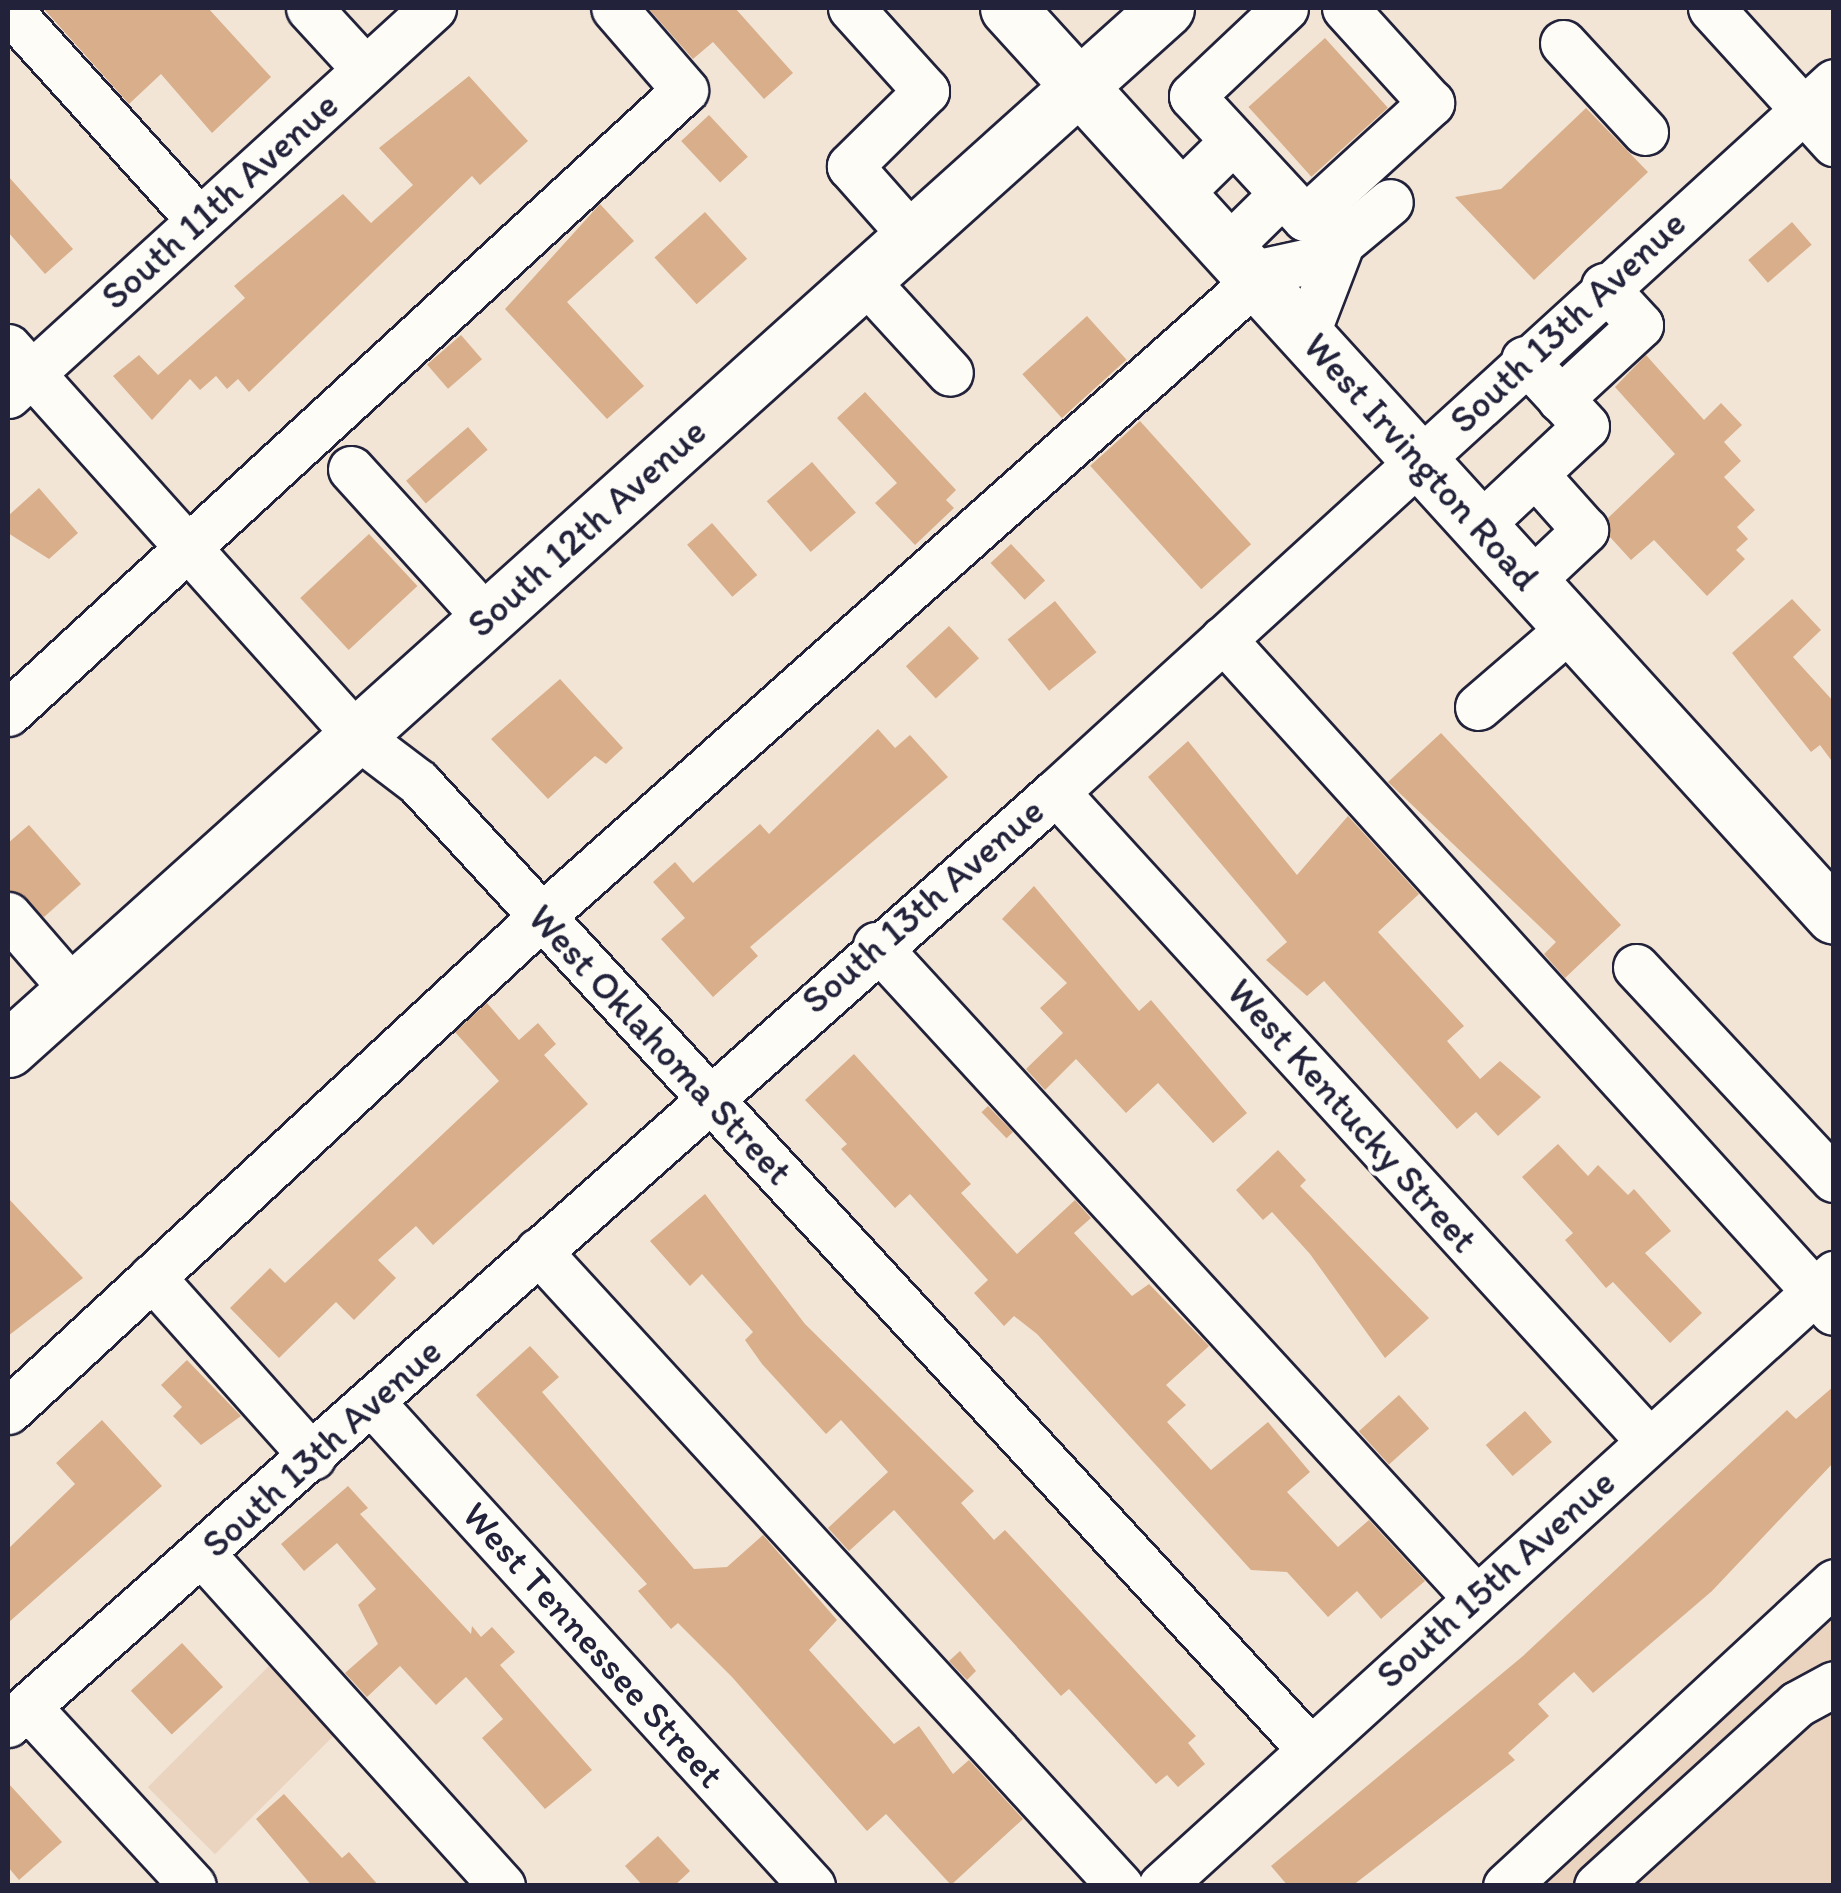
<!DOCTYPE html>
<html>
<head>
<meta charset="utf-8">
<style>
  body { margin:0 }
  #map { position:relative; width:1841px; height:1893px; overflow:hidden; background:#f2e5d6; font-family:Itim,sans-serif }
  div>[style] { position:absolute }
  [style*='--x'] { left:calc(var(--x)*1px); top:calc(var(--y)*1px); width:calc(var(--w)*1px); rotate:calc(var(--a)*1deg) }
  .built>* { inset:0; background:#ead4bf; transform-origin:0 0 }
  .building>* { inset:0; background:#d9ae8a; transform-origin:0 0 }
  .roads { filter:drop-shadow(2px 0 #22223b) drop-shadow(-2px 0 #22223b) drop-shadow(0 2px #22223b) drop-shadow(0 -2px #22223b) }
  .minor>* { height:45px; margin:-22.5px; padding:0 22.5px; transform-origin:22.5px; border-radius:22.5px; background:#fdfcf7 }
  .major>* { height:55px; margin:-27.5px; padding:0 27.5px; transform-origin:27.5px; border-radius:27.5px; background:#fdfcf7 }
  span { translate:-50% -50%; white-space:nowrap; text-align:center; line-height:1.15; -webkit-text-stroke:9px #fdfcf7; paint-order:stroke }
  .street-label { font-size:38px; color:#22223b }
  .frame { position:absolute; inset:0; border:10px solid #22223b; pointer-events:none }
</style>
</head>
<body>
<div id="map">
  <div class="built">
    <div style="clip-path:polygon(1833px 1609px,1833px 1885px,1536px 1885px)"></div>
    <div style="left:273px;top:1662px;width:95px;height:177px;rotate:45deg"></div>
  </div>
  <div class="building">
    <div style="clip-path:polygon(43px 8px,208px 8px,271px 77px,212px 133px,161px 74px,129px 104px)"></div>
    <div style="clip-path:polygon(648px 8px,735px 8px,793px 73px,764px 99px,713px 42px,693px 59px)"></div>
    <div style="left:1325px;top:38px;width:94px;height:103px;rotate:48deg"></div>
    <div style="clip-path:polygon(469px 76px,528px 141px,480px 185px,472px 176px,249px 392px,238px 379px,227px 389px,216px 376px,200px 390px,190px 379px,152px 420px,113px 376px,139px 355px,158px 375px,245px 298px,234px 286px,343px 194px,371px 223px,413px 185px,379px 148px)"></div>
    <div style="clip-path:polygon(1586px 108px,1648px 172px,1534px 280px,1455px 197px,1501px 189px)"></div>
    <div style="left:709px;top:115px;width:57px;height:38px;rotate:47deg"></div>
    <div style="clip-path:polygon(8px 176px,73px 249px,45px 274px,8px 232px)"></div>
    <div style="clip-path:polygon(600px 204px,634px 241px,567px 302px,644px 386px,607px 419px,505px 309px)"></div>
    <div style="left:705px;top:212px;width:63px;height:68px;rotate:48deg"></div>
    <div style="left:1792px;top:222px;width:30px;height:58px;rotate:49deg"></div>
    <div style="left:1087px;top:316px;width:59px;height:87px;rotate:48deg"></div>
    <div style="left:461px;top:335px;width:32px;height:45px;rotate:49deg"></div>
    <div style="clip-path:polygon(1646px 355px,1704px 420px,1721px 403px,1742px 425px,1724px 442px,1741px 461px,1724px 477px,1755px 510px,1737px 527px,1748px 539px,1736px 550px,1745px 559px,1707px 596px,1654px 540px,1631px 560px,1610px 537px,1608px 518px,1675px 454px,1615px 387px)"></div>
    <div style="clip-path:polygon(865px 392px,956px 490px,946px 500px,954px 508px,915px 545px,875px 503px,897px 483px,837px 418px)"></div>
    <div style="left:1140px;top:421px;width:166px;height:67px;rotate:48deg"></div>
    <div style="left:468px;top:427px;width:30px;height:82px;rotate:49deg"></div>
    <div style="left:812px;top:462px;width:67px;height:60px;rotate:49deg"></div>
    <div style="clip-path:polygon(39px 488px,78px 533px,49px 559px,8px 533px,8px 516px)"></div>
    <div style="left:712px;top:523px;width:69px;height:33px;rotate:49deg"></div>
    <div style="left:369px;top:534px;width:71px;height:94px;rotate:47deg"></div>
    <div style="left:1011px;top:544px;width:50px;height:28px;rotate:47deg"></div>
    <div style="clip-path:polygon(1792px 599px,1821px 630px,1793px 657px,1834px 702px,1834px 764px,1820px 745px,1811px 752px,1732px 653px)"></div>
    <div style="left:1055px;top:601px;width:66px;height:61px;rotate:51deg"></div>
    <div style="left:949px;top:626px;width:44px;height:59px;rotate:47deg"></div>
    <div style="clip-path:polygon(560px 679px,623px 748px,606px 764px,595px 756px,548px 799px,491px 739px)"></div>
    <div style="clip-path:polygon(878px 729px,895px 748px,910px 735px,948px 777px,750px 947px,758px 956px,713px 997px,661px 939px,685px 918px,653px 882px,675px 862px,693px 883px,760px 824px,769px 834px)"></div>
    <div style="clip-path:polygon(1441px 733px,1621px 925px,1565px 978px,1544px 954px,1556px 942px,1388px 782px)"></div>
    <div style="clip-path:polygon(1188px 741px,1297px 875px,1348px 816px,1419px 894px,1378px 932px,1464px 1026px,1447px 1041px,1480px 1079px,1500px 1061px,1541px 1097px,1498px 1136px,1476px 1112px,1457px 1129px,1324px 981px,1307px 996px,1266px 960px,1287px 942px,1148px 777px)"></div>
    <div style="clip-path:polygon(29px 825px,81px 884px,44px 917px,8px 889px,8px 843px)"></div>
    <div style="clip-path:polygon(1034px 886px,1139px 1011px,1151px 1000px,1247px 1113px,1213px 1143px,1158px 1083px,1126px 1113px,1076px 1059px,1045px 1090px,1026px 1069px,1063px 1033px,1040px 1008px,1067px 983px,1002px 919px)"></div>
    <div style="clip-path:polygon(487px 1003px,519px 1040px,538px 1023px,556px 1044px,544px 1055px,588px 1104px,433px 1245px,416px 1226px,378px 1260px,396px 1278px,354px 1320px,336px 1302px,279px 1358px,230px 1308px,270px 1268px,285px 1283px,499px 1081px,455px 1032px)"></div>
    <div style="clip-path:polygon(854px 1054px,971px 1184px,961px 1193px,1017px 1254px,1075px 1200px,1091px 1218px,1074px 1233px,1132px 1296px,1149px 1284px,1209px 1346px,1166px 1385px,1186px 1405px,1167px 1422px,1211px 1470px,1268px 1422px,1310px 1472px,1287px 1492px,1338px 1547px,1369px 1520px,1425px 1581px,1381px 1619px,1357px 1591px,1328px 1617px,1287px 1572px,1251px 1570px,1037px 1334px,1014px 1316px,1004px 1326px,974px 1293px,988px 1280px,910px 1194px,895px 1208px,841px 1149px,847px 1144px,805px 1100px)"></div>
    <div style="left:988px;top:1106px;width:36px;height:9px;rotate:46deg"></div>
    <div style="clip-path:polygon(1558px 1144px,1588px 1176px,1598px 1165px,1628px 1195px,1634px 1189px,1671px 1231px,1645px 1253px,1702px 1313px,1670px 1343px,1613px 1282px,1606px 1288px,1565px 1240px,1573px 1233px,1522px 1177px)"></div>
    <div style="clip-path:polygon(1278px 1150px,1306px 1180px,1300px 1186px,1429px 1318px,1385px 1358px,1310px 1254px,1272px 1212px,1263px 1220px,1236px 1190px)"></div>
    <div style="clip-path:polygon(705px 1194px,805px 1324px,974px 1491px,961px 1503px,994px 1540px,1005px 1530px,1196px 1736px,1188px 1743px,1205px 1764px,1178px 1787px,1167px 1775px,1156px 1784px,1069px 1689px,1061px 1696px,894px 1510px,849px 1551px,828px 1528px,888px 1472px,841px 1420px,826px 1434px,762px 1364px,745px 1340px,753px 1332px,702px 1274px,690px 1286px,650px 1241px)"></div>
    <div style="clip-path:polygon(8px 1198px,83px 1278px,8px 1336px)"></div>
    <div style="clip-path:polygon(530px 1346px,559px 1377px,542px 1392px,694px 1569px,727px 1567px,763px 1535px,837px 1620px,809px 1650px,894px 1744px,919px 1726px,953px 1774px,969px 1760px,1023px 1819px,951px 1885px,886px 1814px,867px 1831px,732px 1677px,678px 1623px,671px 1629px,638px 1591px,647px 1584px,476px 1395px)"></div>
    <div style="clip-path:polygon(187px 1360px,241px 1416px,201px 1445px,173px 1416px,182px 1407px,161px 1385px)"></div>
    <div style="clip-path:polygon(1834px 1386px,1834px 1462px,1712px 1591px,1593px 1693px,1574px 1672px,1538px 1704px,1549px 1716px,1508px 1753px,1515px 1760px,1352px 1886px,1288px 1886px,1271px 1866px,1523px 1656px,1787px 1410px,1796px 1419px)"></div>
    <div style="left:1399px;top:1395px;width:45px;height:54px;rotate:48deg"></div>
    <div style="left:1525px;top:1411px;width:41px;height:52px;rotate:49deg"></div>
    <div style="clip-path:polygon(102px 1420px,162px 1486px,8px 1623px,8px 1549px,75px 1484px,56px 1463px)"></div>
    <div style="clip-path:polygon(348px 1486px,368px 1508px,360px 1514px,471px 1634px,472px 1626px,481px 1637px,492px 1627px,515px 1652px,500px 1665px,592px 1770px,545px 1809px,482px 1738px,503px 1719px,466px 1677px,436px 1705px,400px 1666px,367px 1697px,345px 1673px,378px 1644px,358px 1605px,376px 1589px,337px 1543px,304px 1571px,281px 1544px)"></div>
    <div style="left:182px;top:1643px;width:60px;height:70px;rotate:47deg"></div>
    <div style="clip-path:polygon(960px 1651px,976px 1671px,967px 1680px,949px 1661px)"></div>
    <div style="clip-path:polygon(8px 1783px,62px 1842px,19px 1880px,8px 1867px)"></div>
    <div style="clip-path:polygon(284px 1794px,342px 1858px,349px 1852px,379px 1886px,312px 1886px,256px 1819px)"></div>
    <div style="clip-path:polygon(658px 1836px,690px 1871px,674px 1886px,643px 1886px,625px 1866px)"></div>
  </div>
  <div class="roads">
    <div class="minor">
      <div style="--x:309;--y:8;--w:83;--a:47.4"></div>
      <div style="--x:851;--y:8;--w:112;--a:47.9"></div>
      <div style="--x:926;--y:91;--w:107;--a:135.4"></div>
      <div style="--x:850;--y:166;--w:94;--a:48.5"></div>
      <div style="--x:1285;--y:8;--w:128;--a:136.6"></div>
      <div style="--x:1192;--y:96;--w:166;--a:47.2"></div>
      <div style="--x:1305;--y:218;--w:171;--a:-42.4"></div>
      <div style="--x:1431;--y:103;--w:128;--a:-132.2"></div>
      <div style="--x:1711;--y:8;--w:183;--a:47.7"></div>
      <div style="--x:8;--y:9;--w:285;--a:47.8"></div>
      <div style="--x:1563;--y:43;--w:121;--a:47.3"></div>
      <div style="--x:1178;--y:195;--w:77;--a:-44.5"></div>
      <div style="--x:1227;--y:248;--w:77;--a:-44.5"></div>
      <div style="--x:1250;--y:274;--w:75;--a:-12.4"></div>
      <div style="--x:1323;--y:258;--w:87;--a:-39.9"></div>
      <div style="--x:864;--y:279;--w:127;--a:47.5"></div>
      <div style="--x:1306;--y:335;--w:92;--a:-69"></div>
      <div style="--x:8;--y:347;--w:521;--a:48.11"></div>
      <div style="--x:356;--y:735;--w:78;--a:37.2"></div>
      <div style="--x:418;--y:782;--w:1314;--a:47.31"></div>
      <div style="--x:8;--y:395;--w:575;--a:-42.32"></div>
      <div style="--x:1560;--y:399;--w:109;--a:-42.8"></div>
      <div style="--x:1640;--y:325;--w:53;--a:-132.7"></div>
      <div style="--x:351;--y:469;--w:201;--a:47.8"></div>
      <div style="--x:1479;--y:526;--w:146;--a:-43.1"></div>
      <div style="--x:1586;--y:426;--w:91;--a:-132.8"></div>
      <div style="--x:1530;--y:582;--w:76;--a:-43.4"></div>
      <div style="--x:1585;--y:530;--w:75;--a:-131.8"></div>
      <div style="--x:1223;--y:639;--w:908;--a:47.81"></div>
      <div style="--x:1478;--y:707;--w:123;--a:-40.7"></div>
      <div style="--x:8;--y:713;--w:920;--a:-42.62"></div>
      <div style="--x:685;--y:90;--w:108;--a:-130.9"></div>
      <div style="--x:1056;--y:792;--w:879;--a:47.58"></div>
      <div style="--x:8;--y:915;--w:99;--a:49.1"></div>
      <div style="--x:876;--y:945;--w:887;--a:47.42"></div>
      <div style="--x:1636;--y:967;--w:290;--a:47"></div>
      <div style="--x:538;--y:1251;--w:861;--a:47.49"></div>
      <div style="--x:152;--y:1277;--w:241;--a:48.2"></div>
      <div style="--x:373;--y:1404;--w:652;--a:47.67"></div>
      <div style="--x:8;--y:1411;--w:728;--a:-42.83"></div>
      <div style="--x:542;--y:916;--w:956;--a:-41.69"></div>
      <div style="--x:203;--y:1555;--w:446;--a:47.9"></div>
      <div style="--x:28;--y:1707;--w:243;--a:47.3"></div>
      <div style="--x:8;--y:1724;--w:1402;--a:-41.65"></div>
      <div style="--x:1056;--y:792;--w:1053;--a:-42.38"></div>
      <div style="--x:1161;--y:1886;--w:910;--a:-42.28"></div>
      <div style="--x:1506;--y:1886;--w:447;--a:-42.8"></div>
      <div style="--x:1597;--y:1886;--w:270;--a:-42.3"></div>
      <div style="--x:1797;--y:1704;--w:42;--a:-28.4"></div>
    </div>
    <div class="major">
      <div style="--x:1008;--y:8;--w:1227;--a:47.71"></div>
      <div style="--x:8;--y:1049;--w:1557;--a:-41.95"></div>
    </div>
  </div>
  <div class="street-label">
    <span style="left:220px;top:201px;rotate:-42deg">South 11th Avenue</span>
    <span style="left:1568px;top:322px;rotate:-43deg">South 13th Avenue</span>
    <span style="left:1421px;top:462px;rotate:48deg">West Irvington Road</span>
    <span style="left:587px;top:528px;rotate:-42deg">South 12th Avenue</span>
    <span style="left:923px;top:906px;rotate:-41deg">South 13th Avenue</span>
    <span style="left:660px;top:1045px;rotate:47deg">West Oklahoma Street</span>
    <span style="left:1352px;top:1116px;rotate:48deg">West Kentucky Street</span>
    <span style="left:322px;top:1448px;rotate:-42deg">South 13th Avenue</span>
    <span style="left:1496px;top:1579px;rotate:-42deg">South 15th Avenue</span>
    <span style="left:593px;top:1645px;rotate:48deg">West Tennessee Street</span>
  </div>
  <div class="frame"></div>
</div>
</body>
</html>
